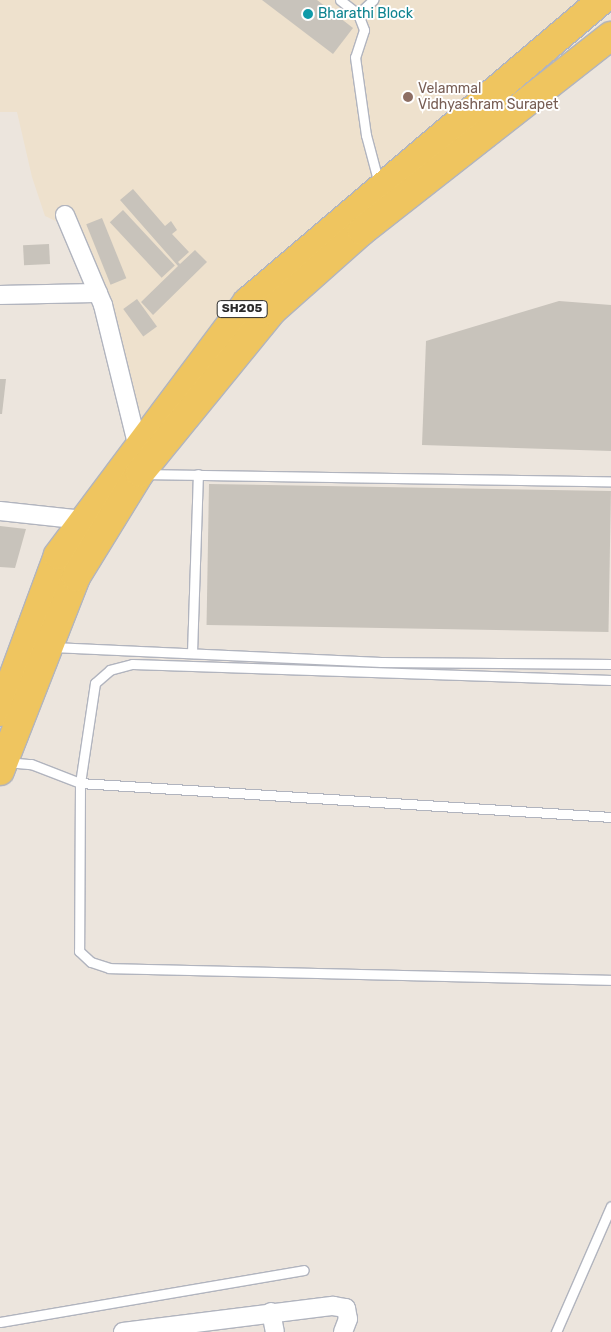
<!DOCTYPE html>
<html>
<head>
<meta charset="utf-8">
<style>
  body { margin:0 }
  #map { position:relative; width:611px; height:1332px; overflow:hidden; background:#ece5dd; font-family:Rubik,sans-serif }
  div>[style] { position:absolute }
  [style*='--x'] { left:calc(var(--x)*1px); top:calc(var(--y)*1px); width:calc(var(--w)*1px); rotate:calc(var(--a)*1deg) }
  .education>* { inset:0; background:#eee1cd }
  .building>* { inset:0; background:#c8c3bb; transform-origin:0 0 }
  .roads { filter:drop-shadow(1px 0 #b1b4be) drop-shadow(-1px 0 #b1b4be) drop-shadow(0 1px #b1b4be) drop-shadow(0 -1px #b1b4be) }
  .service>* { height:9px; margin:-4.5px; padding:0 4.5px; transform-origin:4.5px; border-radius:4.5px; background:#fff }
  .minor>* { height:18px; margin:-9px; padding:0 9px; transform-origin:9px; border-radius:9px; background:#fff }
  .primary>* { height:28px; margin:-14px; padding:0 14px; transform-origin:14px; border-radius:14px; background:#efc55f }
  .dots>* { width:14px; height:14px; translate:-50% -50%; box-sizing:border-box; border:2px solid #fff; border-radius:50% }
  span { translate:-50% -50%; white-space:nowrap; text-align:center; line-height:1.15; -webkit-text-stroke:4px #fff; paint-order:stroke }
  .shield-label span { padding:1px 4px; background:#fff; border:1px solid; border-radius:4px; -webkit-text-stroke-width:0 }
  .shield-label { font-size:12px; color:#2b2b2b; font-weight:700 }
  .culture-label { font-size:14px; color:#0d838f }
  .left { translate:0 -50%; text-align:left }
  .education-label { font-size:14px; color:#785e54 }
</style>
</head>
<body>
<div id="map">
  <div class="education">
    <div style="clip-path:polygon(0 0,586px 0,130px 447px,92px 302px,60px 223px,45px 216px,32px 177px,17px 112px,0 112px)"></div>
  </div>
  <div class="building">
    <div style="clip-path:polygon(262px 0,317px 0,353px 28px,333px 54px)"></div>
    <div style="clip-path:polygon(133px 189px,165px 226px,171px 221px,177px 230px,172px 234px,189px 252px,178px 262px,180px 264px,195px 250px,207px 262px,153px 315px,141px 302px,178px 266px,120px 200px)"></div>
    <div style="left:123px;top:210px;width:76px;height:18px;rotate:47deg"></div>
    <div style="left:102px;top:218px;width:65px;height:17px;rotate:68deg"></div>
    <div style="left:49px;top:244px;width:20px;height:26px;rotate:87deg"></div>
    <div style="left:137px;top:299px;width:34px;height:17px;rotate:54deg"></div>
    <div style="clip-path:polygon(559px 301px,611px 305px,611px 451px,422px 445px,426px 341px)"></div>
    <div style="clip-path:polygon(0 379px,6px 379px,2px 414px,0 414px)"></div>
    <div style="left:209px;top:484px;width:402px;height:141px;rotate:1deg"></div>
    <div style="clip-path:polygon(0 526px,26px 529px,15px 568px,0 567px)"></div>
  </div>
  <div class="roads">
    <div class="service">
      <div style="--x:340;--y:0;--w:23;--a:38"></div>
      <div style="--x:358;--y:14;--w:17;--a:69"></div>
      <div style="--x:364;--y:30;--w:28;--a:108"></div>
      <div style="--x:355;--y:57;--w:79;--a:82"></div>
      <div style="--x:366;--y:135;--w:51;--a:75.1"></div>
      <div style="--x:358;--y:14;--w:21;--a:-43"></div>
      <div style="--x:145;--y:474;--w:466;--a:0.9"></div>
      <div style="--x:52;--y:647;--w:329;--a:2.6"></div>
      <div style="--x:381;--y:662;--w:230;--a:0.5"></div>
      <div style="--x:192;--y:653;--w:179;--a:-88.1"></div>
      <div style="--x:611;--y:680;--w:479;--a:-178.1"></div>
      <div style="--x:132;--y:664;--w:23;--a:165"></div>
      <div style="--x:110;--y:670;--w:20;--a:139"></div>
      <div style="--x:95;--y:683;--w:101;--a:98.5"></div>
      <div style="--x:80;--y:783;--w:168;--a:90.3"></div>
      <div style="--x:79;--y:951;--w:16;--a:43"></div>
      <div style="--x:91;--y:962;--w:19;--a:18"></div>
      <div style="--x:109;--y:968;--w:502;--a:1.37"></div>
      <div style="--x:6;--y:762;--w:25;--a:5"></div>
      <div style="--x:31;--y:764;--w:53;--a:21.2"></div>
      <div style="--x:80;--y:783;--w:532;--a:3.66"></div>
      <div style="--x:0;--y:1322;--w:308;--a:-9.7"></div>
      <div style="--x:556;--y:1332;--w:137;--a:-66.4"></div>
    </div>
    <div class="minor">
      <div style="--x:65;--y:215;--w:98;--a:67.1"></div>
      <div style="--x:103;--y:305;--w:147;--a:76.2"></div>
      <div style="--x:0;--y:295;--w:98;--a:-1.2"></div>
      <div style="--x:0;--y:511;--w:84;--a:6.1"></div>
      <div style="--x:271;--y:1312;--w:20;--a:79"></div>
      <div style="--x:123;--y:1332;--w:212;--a:-7.1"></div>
      <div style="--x:333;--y:1306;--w:13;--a:9"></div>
      <div style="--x:346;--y:1308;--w:11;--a:80"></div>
      <div style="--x:348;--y:1319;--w:14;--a:111"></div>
    </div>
    <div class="primary">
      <div style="--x:0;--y:712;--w:167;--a:-69.7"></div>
      <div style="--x:58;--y:555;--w:316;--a:-53.2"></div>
      <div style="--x:247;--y:302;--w:466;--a:-40.4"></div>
      <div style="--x:0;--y:771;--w:208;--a:-68.6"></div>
      <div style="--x:76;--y:577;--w:122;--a:-58.4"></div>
      <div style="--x:140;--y:473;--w:209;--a:-50.8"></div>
      <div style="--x:272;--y:311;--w:120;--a:-41.6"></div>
      <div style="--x:362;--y:231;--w:316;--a:-38.1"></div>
    </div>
  </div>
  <div class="dots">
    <div style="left:308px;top:14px;background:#0f9aa8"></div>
    <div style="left:408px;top:97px;background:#8d6e63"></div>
  </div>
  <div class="shield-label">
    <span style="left:242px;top:309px">SH205</span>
  </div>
  <div class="culture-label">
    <span class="left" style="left:318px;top:14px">Bharathi Block</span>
  </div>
  <div class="education-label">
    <span class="left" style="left:418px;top:97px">Velammal<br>Vidhyashram Surapet</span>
  </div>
</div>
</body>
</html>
